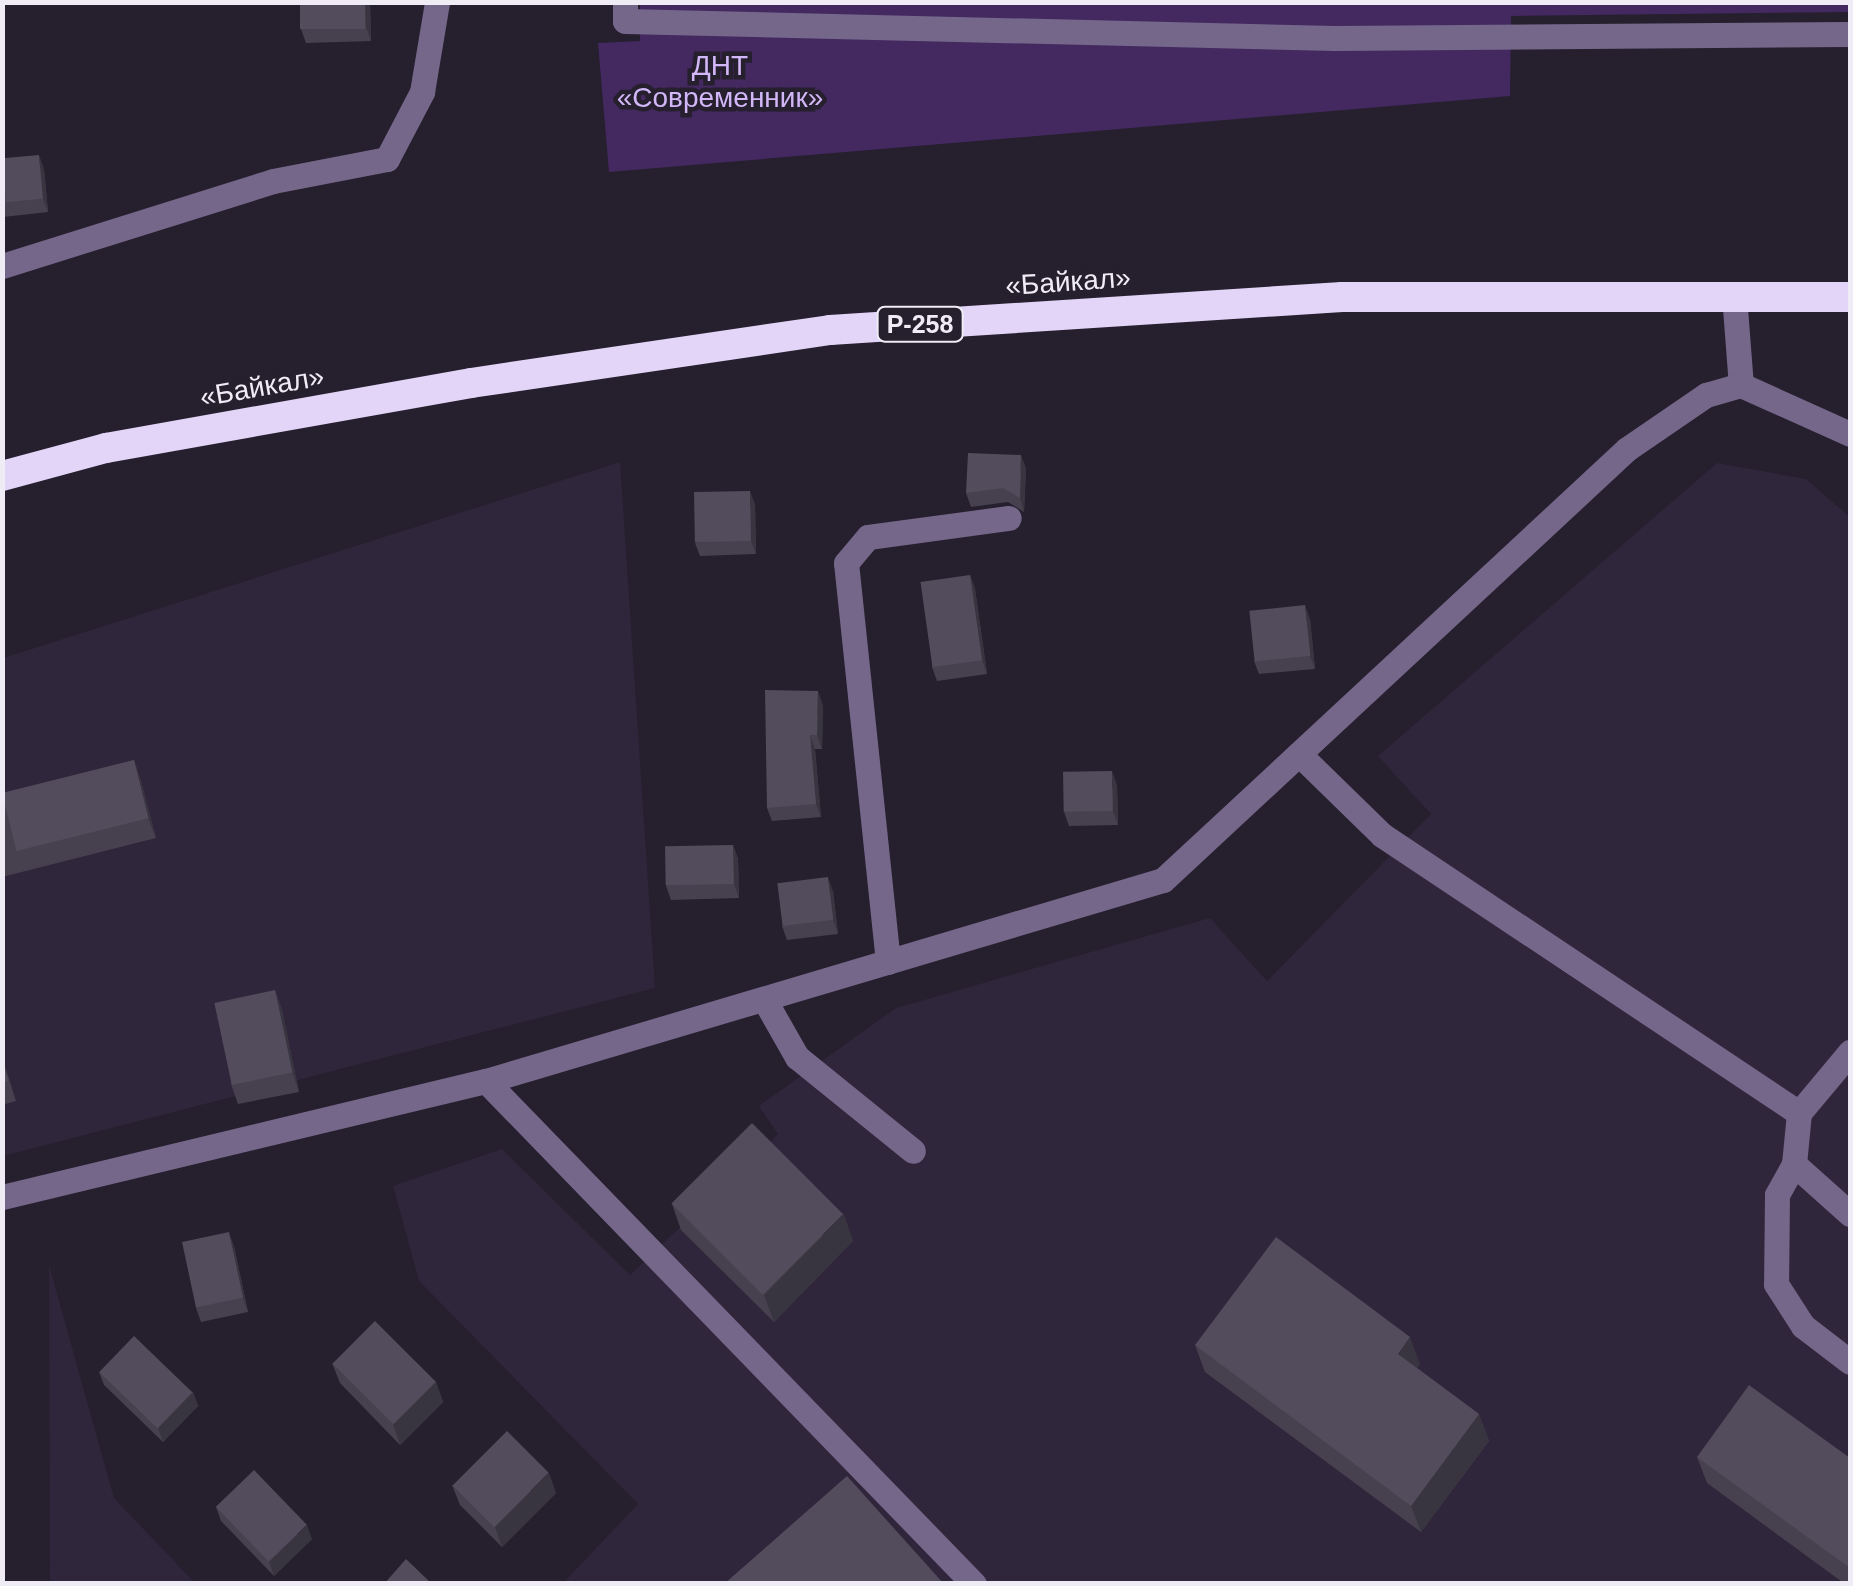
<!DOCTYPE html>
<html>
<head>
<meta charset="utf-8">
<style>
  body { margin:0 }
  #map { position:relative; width:1853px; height:1586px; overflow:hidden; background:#251f2e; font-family:Arial,sans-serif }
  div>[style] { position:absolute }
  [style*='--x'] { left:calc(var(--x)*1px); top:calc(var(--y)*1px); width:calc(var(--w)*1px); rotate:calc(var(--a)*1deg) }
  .built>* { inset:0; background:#2f263b }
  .green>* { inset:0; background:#432960 }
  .minor>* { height:25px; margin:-12.5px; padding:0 12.5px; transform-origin:12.5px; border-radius:12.5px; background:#75678a }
  .highway>* { height:30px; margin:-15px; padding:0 15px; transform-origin:15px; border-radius:15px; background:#e2d5f8 }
  .wall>* { inset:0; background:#47414f }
  .shaded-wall>* { inset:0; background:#393540 }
  .building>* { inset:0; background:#524c5c; transform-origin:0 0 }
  span { translate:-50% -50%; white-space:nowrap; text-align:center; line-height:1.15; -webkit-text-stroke:9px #251f2e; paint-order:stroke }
  .shield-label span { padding:2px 8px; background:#251f2e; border:2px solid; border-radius:8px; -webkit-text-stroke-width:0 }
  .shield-label { font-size:25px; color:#efecf6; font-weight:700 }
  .park-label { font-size:28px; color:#d1b7f7 }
  .street-label { font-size:28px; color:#efecf6 }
  .frame { position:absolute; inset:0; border:5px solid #efecf6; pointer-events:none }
</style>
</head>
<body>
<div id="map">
  <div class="built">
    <div style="clip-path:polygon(620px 462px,655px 988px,3px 1156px,3px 658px)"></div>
    <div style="clip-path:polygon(1717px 463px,1806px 479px,1850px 517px,1850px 1583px,563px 1583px,638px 1504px,419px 1281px,393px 1186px,502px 1149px,630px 1275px,778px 1134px,759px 1106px,896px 1008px,1210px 918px,1267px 981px,1431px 814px,1378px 756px)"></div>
    <div style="clip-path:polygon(49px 1265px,114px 1498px,195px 1583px,50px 1583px)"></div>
  </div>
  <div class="green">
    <div style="clip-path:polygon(640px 2px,1850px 3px,1850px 12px,1511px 16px,1510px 96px,609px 172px,598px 43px,640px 41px)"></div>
  </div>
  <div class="minor">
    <div style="--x:625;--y:2;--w:19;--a:90"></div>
    <div style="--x:625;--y:21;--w:710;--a:1.37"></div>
    <div style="--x:1335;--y:38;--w:515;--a:-0.45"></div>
    <div style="--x:2;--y:266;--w:284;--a:-17.4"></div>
    <div style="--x:273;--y:181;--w:116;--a:-10.9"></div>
    <div style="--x:387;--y:159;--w:76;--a:-62.4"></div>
    <div style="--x:422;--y:92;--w:91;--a:-80.5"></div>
    <div style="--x:1734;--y:295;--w:90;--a:85.6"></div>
    <div style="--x:1299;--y:754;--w:116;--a:44.3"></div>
    <div style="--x:1382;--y:835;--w:501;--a:33.69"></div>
    <div style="--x:1799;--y:1113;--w:80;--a:-50.1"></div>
    <div style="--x:888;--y:962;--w:401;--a:-96"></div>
    <div style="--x:846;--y:563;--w:34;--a:-50"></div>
    <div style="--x:868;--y:537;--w:142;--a:-7.7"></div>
    <div style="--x:764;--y:999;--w:67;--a:60.4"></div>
    <div style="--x:797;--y:1057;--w:149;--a:39"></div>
    <div style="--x:486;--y:1081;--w:701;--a:45.87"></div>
    <div style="--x:1799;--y:1113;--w:51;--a:95.6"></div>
    <div style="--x:1794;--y:1164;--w:75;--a:41.8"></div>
    <div style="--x:1794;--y:1164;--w:35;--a:119"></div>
    <div style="--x:1777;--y:1195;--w:89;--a:90.6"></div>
    <div style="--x:1776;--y:1284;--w:50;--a:57.3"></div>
    <div style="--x:1803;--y:1326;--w:59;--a:37.5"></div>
    <div style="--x:2;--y:1197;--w:498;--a:-13.5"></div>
    <div style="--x:486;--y:1081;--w:706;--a:-16.54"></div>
    <div style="--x:1163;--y:880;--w:633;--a:-42.89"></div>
    <div style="--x:1627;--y:449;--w:96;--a:-34.4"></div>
    <div style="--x:1706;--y:395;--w:36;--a:-16"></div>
    <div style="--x:1741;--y:385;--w:120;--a:24.2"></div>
  </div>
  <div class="highway">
    <div style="--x:2;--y:476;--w:108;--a:-15.1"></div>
    <div style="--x:106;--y:448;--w:371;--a:-10.1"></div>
    <div style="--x:471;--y:383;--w:363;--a:-8.4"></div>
    <div style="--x:830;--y:330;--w:513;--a:-3.69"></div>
    <div style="--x:1342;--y:297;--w:508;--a:0"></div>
  </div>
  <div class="wall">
    <div style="clip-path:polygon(370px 2px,371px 41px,306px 43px,301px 29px)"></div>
    <div style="clip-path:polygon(2px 159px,44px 169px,48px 212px,3px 217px)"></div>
    <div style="clip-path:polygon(1026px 468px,1024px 512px,1008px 502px,971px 507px,966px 493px)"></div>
    <div style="clip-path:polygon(755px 504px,756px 554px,700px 556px,695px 543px)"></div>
    <div style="clip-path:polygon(970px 575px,975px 589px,987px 674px,937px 681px,932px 667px)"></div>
    <div style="clip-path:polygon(1310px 619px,1315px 669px,1259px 674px,1254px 661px)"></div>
    <div style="clip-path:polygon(823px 705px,822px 749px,815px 749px,821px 817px,772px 821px,767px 808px)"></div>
    <div style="clip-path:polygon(134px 760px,141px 781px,156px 838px,2px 877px,2px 794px)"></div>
    <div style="clip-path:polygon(1117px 785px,1118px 825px,1069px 826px,1064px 812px)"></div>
    <div style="clip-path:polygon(733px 845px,738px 859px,739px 898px,671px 900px,666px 886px)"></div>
    <div style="clip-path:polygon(833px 891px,838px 934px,787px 940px,782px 926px)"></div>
    <div style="clip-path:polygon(275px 990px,282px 1010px,299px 1092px,238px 1104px,231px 1084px)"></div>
    <div style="clip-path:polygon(2px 1057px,16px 1101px,2px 1105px)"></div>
    <div style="clip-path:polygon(672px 1204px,853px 1241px,774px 1322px,681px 1230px)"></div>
    <div style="clip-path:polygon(234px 1246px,248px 1312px,201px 1322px,196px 1308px)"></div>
    <div style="clip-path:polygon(1195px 1345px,1420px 1364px,1417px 1368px,1479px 1414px,1489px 1441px,1421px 1532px,1205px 1372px)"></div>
    <div style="clip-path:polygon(332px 1363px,436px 1382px,443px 1402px,400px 1445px,340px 1383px)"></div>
    <div style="clip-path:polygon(99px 1372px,193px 1392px,198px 1406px,163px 1442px,104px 1385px)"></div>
    <div style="clip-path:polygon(1697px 1457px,1850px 1458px,1850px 1584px,1845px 1584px,1707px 1483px)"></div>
    <div style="clip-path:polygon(452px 1485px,556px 1493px,502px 1547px,460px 1505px)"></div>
    <div style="clip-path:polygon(216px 1507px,312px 1539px,274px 1576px,221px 1521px)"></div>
  </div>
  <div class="shaded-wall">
    <div style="clip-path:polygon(365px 2px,370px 2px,371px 41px,366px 27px)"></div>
    <div style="clip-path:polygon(39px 155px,44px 169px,48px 212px,43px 199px)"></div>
    <div style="clip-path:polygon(1021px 455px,1026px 468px,1024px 512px,1020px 498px)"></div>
    <div style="clip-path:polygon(750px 491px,755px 504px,756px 554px,751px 541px)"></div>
    <div style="clip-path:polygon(970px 575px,975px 589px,987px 674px,982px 660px)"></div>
    <div style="clip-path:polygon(1305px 605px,1310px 619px,1315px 669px,1310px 656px)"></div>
    <div style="clip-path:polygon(818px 691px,823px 705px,822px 749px,817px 735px)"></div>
    <div style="clip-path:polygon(810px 735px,815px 749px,821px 817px,816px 804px)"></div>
    <div style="clip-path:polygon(134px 760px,141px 781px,156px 838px,148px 818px)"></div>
    <div style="clip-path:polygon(1112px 771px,1117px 785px,1118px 825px,1113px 811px)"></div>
    <div style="clip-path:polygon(733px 845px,738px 859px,739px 898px,734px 884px)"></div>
    <div style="clip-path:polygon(828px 877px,833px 891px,838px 934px,833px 920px)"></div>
    <div style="clip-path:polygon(275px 990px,282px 1010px,299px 1092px,292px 1072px)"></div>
    <div style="clip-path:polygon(844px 1214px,853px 1241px,774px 1322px,764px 1295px)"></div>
    <div style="clip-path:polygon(229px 1232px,234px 1246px,248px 1312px,243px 1298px)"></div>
    <div style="clip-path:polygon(1410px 1337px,1420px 1364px,1407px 1380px,1398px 1354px)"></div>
    <div style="clip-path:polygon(436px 1382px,443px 1402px,400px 1445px,393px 1424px)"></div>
    <div style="clip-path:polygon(193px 1392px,198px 1406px,163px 1442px,158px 1428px)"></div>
    <div style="clip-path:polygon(1479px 1414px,1489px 1441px,1421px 1532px,1411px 1506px)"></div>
    <div style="clip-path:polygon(549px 1473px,556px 1493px,502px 1547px,495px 1527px)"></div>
    <div style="clip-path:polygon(307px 1525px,312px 1539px,274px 1576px,269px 1562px)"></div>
  </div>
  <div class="building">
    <div style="left:300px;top:2px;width:65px;height:27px"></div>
    <div style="left:39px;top:155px;width:44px;height:37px;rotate:85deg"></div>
    <div style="clip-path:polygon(968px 453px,1021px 455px,1020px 498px,1003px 488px,966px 493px)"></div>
    <div style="left:750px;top:491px;width:50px;height:56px;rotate:89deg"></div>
    <div style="left:970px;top:575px;width:86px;height:50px;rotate:82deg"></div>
    <div style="left:1305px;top:605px;width:51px;height:56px;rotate:84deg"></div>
    <div style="clip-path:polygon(765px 690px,818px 691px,817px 735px,810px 735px,816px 804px,767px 808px)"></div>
    <div style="left:134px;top:760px;width:60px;height:136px;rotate:76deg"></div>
    <div style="left:1112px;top:771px;width:40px;height:49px;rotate:89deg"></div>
    <div style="left:733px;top:845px;width:39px;height:68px;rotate:89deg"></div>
    <div style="left:828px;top:877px;width:43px;height:51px;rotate:83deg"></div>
    <div style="left:275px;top:990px;width:84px;height:62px;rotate:78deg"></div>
    <div style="clip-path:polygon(2px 1061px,8px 1081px,2px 1083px)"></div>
    <div style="left:752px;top:1123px;width:129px;height:114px;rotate:45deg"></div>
    <div style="left:229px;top:1232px;width:67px;height:48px;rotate:78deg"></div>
    <div style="clip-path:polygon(1276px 1237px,1410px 1337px,1398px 1354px,1479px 1414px,1411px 1506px,1195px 1345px)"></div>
    <div style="left:375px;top:1321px;width:86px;height:60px;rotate:45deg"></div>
    <div style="left:134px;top:1336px;width:81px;height:50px;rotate:44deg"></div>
    <div style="clip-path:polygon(1749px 1385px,1850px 1458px,1850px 1568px,1697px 1457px)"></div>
    <div style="left:507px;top:1431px;width:59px;height:77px;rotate:45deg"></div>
    <div style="left:254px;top:1470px;width:76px;height:53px;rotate:46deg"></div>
    <div style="clip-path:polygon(847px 1476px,944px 1584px,724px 1584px)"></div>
    <div style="clip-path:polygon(406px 1559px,432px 1584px,384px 1584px)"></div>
  </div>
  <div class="shield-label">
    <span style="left:920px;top:324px">Р-258</span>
  </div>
  <div class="park-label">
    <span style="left:720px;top:82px">ДНТ<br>«Современник»</span>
  </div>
  <div class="street-label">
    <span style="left:1068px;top:282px;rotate:-4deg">«Байкал»</span>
    <span style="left:262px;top:387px;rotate:-10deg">«Байкал»</span>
  </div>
  <div class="frame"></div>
</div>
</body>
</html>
